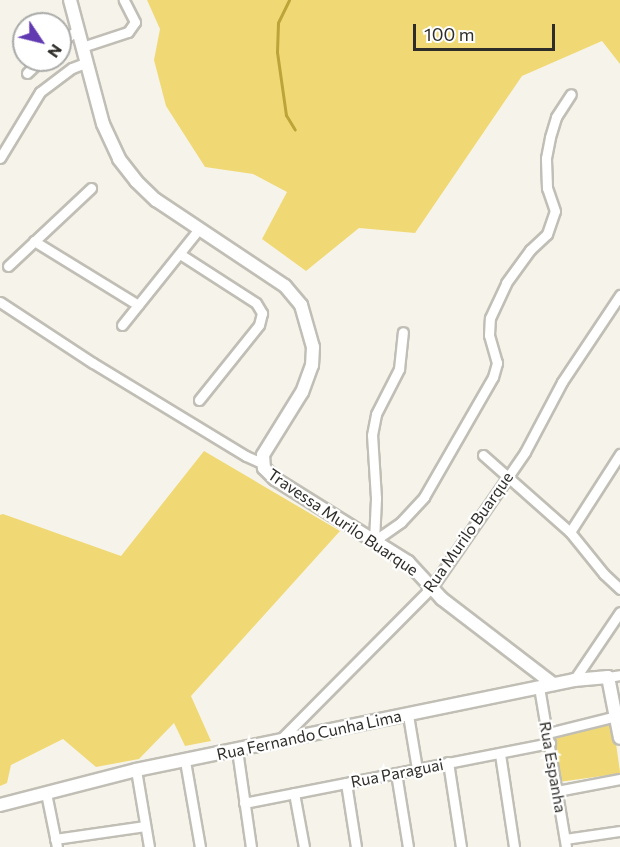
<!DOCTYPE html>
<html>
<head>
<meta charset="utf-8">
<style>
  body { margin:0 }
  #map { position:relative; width:620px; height:847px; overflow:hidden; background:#f6f4ea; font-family:Commissioner,sans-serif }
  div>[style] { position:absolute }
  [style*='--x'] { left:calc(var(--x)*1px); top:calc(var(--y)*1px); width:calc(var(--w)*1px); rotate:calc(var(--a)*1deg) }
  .green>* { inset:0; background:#f0d975; transform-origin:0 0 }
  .stream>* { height:3px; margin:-1.5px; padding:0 1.5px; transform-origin:1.5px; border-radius:1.5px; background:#bca438 }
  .roads { filter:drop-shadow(2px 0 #c0beb5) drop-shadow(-2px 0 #c0beb5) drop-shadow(0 2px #c0beb5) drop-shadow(0 -2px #c0beb5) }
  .minor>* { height:9px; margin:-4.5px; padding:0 4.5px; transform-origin:4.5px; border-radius:4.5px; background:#fff }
  .tertiary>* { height:12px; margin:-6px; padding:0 6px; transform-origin:6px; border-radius:6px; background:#fff }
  span { translate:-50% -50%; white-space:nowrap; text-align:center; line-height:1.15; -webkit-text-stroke:4.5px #fff; paint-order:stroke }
  .street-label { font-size:16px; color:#2e2d29 }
  .north { position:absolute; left:12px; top:12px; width:60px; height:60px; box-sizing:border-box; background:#fff; border:2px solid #ababa9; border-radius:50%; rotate:125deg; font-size:16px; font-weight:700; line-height:24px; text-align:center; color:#2e2d29 }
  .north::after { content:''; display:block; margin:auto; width:21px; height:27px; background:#6139b1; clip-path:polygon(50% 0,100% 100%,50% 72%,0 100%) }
  .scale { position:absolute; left:413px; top:24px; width:142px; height:27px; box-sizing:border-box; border:3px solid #2e2d29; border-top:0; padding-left:8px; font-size:18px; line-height:21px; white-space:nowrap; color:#2e2d29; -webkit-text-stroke:4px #fff; paint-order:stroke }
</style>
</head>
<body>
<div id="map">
  <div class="green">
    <div style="clip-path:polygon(147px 0,620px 0,620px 64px,602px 41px,522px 76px,415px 233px,359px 228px,306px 271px,262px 239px,287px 192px,253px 174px,205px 167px,166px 106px,154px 60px,160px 29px)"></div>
    <div style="clip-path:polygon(204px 451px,340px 531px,191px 696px,211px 741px,185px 746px,174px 723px,139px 759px,96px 767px,63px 739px,11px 765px,7px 783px,0 786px,0 515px,3px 514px,121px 556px)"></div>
    <div style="left:613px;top:722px;width:52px;height:60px;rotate:82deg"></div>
  </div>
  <div class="stream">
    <div style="--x:289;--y:0;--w:25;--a:116"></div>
    <div style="--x:278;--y:23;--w:29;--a:92"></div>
    <div style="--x:277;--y:52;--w:64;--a:81.9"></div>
    <div style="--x:286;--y:115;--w:17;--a:59"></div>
  </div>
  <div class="roads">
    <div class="minor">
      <div style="--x:60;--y:42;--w:22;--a:-34"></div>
      <div style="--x:82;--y:47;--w:48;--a:-18.1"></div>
      <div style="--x:128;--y:32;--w:12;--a:-55"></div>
      <div style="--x:135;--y:22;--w:25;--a:-117"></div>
      <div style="--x:27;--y:73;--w:19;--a:-43"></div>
      <div style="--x:0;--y:158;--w:77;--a:-58.8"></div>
      <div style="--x:40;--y:92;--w:40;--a:-37"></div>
      <div style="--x:72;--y:68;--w:14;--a:-21"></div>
      <div style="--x:34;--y:241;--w:122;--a:31.6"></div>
      <div style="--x:180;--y:254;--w:90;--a:32.8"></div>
      <div style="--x:256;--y:303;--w:12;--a:59"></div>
      <div style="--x:262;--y:313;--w:12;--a:104"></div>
      <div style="--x:259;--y:325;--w:96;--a:128.7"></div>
      <div style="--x:8;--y:266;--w:114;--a:-43.2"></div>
      <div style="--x:0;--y:302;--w:111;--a:33.3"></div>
      <div style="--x:93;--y:363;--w:179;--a:31.3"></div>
      <div style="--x:246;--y:456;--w:17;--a:24"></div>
      <div style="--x:122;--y:325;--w:123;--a:-51.3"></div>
      <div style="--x:483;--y:455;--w:116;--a:41.5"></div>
      <div style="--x:570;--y:532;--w:54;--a:51"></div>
      <div style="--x:604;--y:574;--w:22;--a:43"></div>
      <div style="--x:570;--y:532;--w:93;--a:-57.3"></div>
      <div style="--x:374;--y:541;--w:33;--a:-35"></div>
      <div style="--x:401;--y:522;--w:34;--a:-47"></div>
      <div style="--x:424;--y:497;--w:138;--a:-60.1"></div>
      <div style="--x:493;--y:377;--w:15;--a:-74"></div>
      <div style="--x:497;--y:363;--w:29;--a:-106"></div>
      <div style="--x:489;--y:335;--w:17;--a:-87"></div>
      <div style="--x:490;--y:318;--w:38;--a:-65"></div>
      <div style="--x:506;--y:283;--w:41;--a:-54"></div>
      <div style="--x:530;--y:250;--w:23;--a:-43"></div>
      <div style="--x:547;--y:234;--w:24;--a:-71"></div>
      <div style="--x:555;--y:211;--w:24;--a:-109"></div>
      <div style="--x:547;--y:188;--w:30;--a:-92"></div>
      <div style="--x:546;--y:158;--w:21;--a:-79"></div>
      <div style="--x:550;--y:137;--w:21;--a:-73"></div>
      <div style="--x:556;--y:117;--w:27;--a:-57"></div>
      <div style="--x:374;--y:541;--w:43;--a:-87.3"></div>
      <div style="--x:376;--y:498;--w:63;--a:-93.6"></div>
      <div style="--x:372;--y:435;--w:21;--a:-79"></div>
      <div style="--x:376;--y:414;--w:51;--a:-62.9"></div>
      <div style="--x:399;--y:369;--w:37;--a:-84"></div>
      <div style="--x:608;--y:677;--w:12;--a:-9"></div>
      <div style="--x:574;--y:680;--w:82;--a:-55.9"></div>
      <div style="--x:539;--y:687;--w:162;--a:80.4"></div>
      <div style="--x:408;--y:715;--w:55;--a:80.5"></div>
      <div style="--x:548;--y:733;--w:70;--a:-14"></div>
      <div style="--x:280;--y:740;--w:216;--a:-45.2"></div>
      <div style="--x:432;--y:587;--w:164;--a:-55.4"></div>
      <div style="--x:525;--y:452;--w:79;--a:-62.1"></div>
      <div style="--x:562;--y:382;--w:105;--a:-56.3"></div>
      <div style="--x:237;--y:750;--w:98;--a:81.8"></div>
      <div style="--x:500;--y:754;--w:94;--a:81.4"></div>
      <div style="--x:185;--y:761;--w:87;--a:80.1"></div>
      <div style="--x:448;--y:762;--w:86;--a:81.3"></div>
      <div style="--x:136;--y:770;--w:78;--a:80.4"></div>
      <div style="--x:396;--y:773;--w:75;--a:80.8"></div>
      <div style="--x:346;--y:783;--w:65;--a:81.1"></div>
      <div style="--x:557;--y:791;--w:64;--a:-10.8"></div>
      <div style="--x:46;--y:793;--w:55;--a:78.5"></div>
      <div style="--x:294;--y:793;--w:55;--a:79.5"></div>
      <div style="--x:244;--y:803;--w:312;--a:-11.1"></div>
      <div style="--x:55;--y:839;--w:91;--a:-8.2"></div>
      <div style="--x:565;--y:839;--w:56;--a:-8.3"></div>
    </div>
    <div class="tertiary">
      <div style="--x:70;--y:0;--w:128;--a:75.1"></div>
      <div style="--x:103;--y:124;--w:38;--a:65"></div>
      <div style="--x:119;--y:159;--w:28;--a:52"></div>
      <div style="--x:136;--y:181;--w:28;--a:44"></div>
      <div style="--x:156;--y:200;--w:155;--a:33.7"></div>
      <div style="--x:285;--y:286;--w:25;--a:50"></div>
      <div style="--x:301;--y:305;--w:44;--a:74.1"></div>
      <div style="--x:313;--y:347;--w:18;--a:93"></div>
      <div style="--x:312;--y:365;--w:29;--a:110"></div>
      <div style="--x:302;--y:392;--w:74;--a:121.8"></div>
      <div style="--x:263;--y:455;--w:13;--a:86"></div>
      <div style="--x:264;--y:468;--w:16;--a:45"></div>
      <div style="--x:275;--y:479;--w:157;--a:32"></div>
      <div style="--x:408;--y:562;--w:50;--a:47.4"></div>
      <div style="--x:442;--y:599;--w:140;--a:37.4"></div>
      <div style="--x:0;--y:805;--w:140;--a:-14.4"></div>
      <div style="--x:136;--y:770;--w:447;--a:-11.6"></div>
      <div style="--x:574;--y:680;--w:34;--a:-5"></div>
      <div style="--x:608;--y:677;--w:62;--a:78.9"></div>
    </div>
  </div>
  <div class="street-label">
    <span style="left:343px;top:522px;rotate:34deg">Travessa Murilo Buarque</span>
    <span style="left:468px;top:532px;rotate:-55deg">Rua Murilo Buarque</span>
    <span style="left:309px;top:735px;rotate:-12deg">Rua Fernando Cunha Lima</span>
    <span style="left:553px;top:767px;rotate:80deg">Rua Espanha</span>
    <span style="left:397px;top:773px;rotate:-11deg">Rua Paraguai</span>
  </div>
  <div class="north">N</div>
  <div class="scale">100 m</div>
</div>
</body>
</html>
